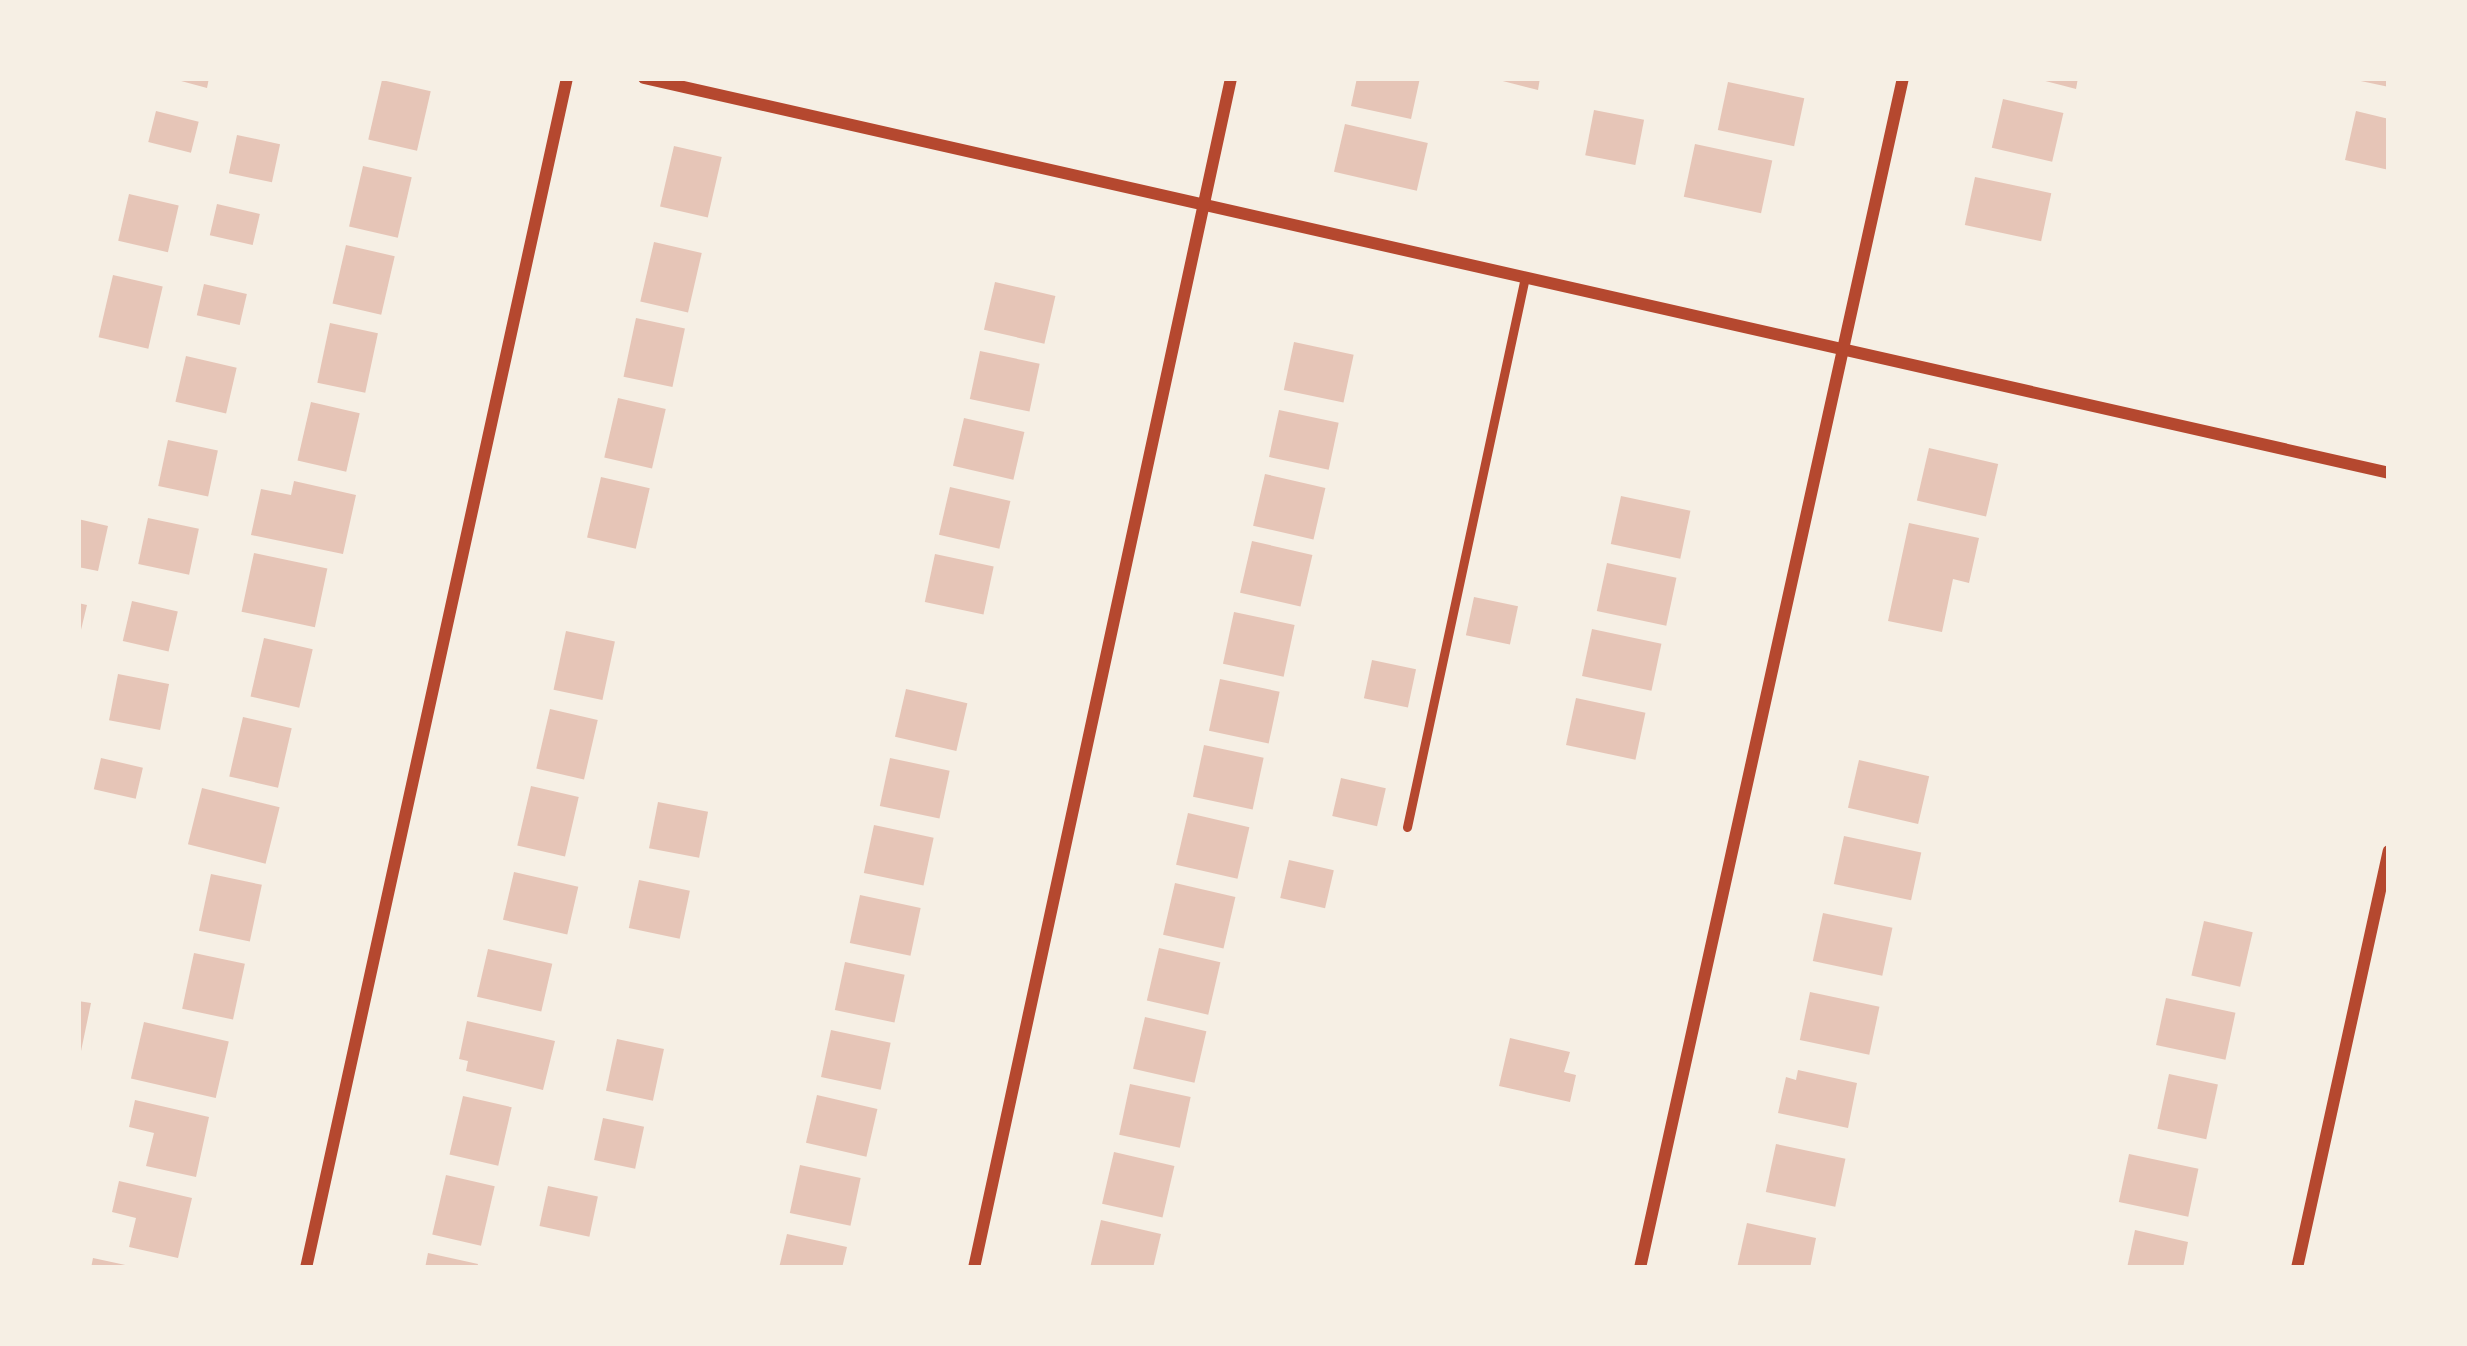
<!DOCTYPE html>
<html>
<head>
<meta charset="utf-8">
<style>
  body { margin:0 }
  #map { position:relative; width:2467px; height:1346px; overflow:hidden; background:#f6efe4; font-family:"PT Serif",serif }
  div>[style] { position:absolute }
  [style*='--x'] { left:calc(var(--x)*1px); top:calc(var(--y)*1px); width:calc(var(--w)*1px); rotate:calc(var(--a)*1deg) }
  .building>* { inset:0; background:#e6c5b7; transform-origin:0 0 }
  .service>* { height:9px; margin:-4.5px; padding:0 4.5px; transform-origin:4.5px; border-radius:4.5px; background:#b5482f }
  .minor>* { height:12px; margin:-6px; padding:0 6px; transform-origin:6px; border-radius:6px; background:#b5482f }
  span { translate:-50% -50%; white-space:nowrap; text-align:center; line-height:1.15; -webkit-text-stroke:12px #f6efe4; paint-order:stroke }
  .frame { position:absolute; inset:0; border:81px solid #f6efe4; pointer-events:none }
</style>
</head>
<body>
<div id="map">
  <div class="building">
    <div style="clip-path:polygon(170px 78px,209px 78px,207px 88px)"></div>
    <div style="clip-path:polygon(1357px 78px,1420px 78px,1411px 119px,1351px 106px)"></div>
    <div style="clip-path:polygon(1491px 78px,1540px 78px,1538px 90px)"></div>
    <div style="clip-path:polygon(2034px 78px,2078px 78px,2076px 89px)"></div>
    <div style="clip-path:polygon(2357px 78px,2389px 78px,2389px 87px,2356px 80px)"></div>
    <div style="left:382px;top:80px;width:50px;height:61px;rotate:13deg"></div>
    <div style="left:1728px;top:82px;width:78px;height:49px;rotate:12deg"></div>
    <div style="left:2003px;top:99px;width:62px;height:50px;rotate:13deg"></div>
    <div style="left:1594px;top:110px;width:51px;height:46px;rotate:11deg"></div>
    <div style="left:156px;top:111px;width:44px;height:32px;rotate:14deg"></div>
    <div style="clip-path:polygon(2356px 111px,2389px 119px,2389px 170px,2345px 160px)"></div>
    <div style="left:1345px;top:124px;width:85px;height:49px;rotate:13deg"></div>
    <div style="left:237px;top:135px;width:44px;height:39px;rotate:12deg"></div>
    <div style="left:1695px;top:144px;width:79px;height:54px;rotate:12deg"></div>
    <div style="left:674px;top:146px;width:49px;height:62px;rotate:13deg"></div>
    <div style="left:363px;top:166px;width:50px;height:62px;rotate:13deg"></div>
    <div style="left:1975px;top:177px;width:78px;height:49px;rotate:12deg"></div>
    <div style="left:129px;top:194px;width:51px;height:48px;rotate:13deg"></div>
    <div style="left:217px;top:204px;width:44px;height:32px;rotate:13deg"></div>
    <div style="left:654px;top:242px;width:49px;height:61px;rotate:13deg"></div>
    <div style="left:346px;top:245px;width:50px;height:60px;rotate:13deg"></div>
    <div style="left:113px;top:275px;width:51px;height:64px;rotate:13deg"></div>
    <div style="left:995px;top:282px;width:62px;height:49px;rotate:13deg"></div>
    <div style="left:204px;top:284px;width:44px;height:32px;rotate:13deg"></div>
    <div style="left:636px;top:318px;width:50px;height:60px;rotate:12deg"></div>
    <div style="left:330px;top:323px;width:49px;height:61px;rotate:12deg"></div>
    <div style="left:1294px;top:342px;width:61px;height:49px;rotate:12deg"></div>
    <div style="left:980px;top:351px;width:61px;height:49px;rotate:12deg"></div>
    <div style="left:186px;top:356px;width:52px;height:47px;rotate:13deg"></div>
    <div style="left:618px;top:398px;width:49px;height:61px;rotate:13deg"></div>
    <div style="left:311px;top:402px;width:50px;height:60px;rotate:13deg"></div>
    <div style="left:1279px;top:410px;width:61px;height:48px;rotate:12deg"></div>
    <div style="left:964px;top:418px;width:62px;height:49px;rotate:13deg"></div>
    <div style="left:168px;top:440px;width:51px;height:47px;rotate:12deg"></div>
    <div style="left:1929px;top:448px;width:71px;height:54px;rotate:13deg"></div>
    <div style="left:1265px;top:474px;width:62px;height:53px;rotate:13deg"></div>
    <div style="left:601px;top:477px;width:50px;height:62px;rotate:13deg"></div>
    <div style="clip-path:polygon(294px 481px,356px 495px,343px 554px,251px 535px,261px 489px,291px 495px)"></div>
    <div style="left:950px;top:487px;width:62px;height:49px;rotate:13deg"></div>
    <div style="left:1621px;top:496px;width:71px;height:49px;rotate:12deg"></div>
    <div style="left:148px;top:518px;width:52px;height:47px;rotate:12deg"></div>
    <div style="clip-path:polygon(78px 519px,108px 526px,98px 571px,78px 567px)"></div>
    <div style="clip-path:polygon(1909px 523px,1979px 538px,1969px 583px,1953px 579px,1942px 632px,1888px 621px)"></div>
    <div style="left:1252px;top:541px;width:62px;height:53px;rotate:13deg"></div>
    <div style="left:254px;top:553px;width:75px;height:60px;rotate:12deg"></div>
    <div style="left:935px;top:554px;width:60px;height:49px;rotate:12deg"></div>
    <div style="left:1607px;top:563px;width:71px;height:49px;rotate:12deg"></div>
    <div style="left:1474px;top:597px;width:45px;height:39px;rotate:12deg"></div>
    <div style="left:132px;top:601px;width:47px;height:41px;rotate:13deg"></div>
    <div style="clip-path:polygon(78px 603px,87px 605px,80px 634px,78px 634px)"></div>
    <div style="left:1234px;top:612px;width:62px;height:53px;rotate:12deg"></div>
    <div style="left:1592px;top:629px;width:71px;height:48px;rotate:12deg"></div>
    <div style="left:566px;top:631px;width:50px;height:60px;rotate:12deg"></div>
    <div style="left:264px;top:638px;width:50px;height:60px;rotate:13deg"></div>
    <div style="left:1372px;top:660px;width:45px;height:39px;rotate:12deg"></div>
    <div style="left:118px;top:674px;width:52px;height:47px;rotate:11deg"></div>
    <div style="left:1220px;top:679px;width:61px;height:53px;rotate:12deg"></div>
    <div style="left:906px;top:689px;width:63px;height:49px;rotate:13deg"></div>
    <div style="left:1576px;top:698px;width:71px;height:48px;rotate:12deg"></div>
    <div style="left:550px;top:709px;width:49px;height:61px;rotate:13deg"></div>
    <div style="left:243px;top:717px;width:50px;height:61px;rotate:13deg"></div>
    <div style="left:1204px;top:745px;width:61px;height:53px;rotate:12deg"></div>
    <div style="left:101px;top:758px;width:43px;height:32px;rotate:13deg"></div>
    <div style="left:890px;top:758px;width:61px;height:49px;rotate:12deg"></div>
    <div style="left:1859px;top:760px;width:72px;height:49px;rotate:13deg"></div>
    <div style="left:1341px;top:778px;width:46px;height:39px;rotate:13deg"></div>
    <div style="left:531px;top:786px;width:49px;height:61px;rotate:13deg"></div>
    <div style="left:202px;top:788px;width:80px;height:58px;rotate:14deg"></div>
    <div style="left:658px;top:802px;width:51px;height:47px;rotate:11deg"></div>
    <div style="left:1188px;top:813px;width:63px;height:53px;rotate:13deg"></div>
    <div style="left:874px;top:825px;width:61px;height:49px;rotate:12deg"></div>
    <div style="left:1844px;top:836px;width:79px;height:49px;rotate:12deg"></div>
    <div style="left:1289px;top:860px;width:46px;height:39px;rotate:13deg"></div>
    <div style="left:514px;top:872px;width:66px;height:49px;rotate:13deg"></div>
    <div style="left:211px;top:874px;width:52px;height:58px;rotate:12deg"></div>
    <div style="left:639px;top:880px;width:52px;height:49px;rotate:12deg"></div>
    <div style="left:1175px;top:883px;width:62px;height:53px;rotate:13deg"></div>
    <div style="left:860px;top:895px;width:62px;height:49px;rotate:12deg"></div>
    <div style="left:1823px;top:913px;width:71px;height:49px;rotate:12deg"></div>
    <div style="left:2204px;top:921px;width:50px;height:56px;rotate:13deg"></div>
    <div style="left:1159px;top:948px;width:63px;height:54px;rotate:13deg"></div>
    <div style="left:488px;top:949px;width:66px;height:49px;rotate:13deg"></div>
    <div style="left:194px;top:953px;width:52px;height:57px;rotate:12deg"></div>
    <div style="left:845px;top:962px;width:61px;height:49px;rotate:12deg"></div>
    <div style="left:1810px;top:992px;width:71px;height:49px;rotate:12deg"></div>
    <div style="left:2166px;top:998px;width:71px;height:48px;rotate:12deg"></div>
    <div style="clip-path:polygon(78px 1001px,91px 1003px,80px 1056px,78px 1056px)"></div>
    <div style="left:1145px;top:1017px;width:63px;height:53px;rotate:13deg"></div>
    <div style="clip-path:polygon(467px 1021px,555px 1041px,543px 1090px,466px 1071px,468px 1061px,459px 1059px)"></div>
    <div style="left:144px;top:1022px;width:87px;height:58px;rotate:13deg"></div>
    <div style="left:831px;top:1030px;width:61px;height:48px;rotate:12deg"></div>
    <div style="clip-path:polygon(1510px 1038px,1570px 1052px,1564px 1072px,1576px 1075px,1570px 1102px,1499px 1086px)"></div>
    <div style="left:617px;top:1039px;width:48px;height:53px;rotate:12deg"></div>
    <div style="clip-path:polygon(1798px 1070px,1857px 1083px,1848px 1128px,1778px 1113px,1786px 1077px,1796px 1080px)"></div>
    <div style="left:2169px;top:1074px;width:50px;height:56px;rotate:12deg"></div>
    <div style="left:1130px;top:1084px;width:62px;height:52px;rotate:12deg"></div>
    <div style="left:817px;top:1095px;width:62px;height:49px;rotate:13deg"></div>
    <div style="left:463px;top:1096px;width:50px;height:60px;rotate:13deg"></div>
    <div style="clip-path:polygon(135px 1100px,209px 1117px,196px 1177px,146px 1166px,154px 1133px,129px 1127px)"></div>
    <div style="left:603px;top:1118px;width:42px;height:43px;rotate:12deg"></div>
    <div style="left:1776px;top:1144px;width:71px;height:49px;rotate:12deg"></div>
    <div style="left:1114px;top:1152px;width:62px;height:53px;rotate:13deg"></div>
    <div style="left:2129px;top:1154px;width:71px;height:49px;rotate:12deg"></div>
    <div style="left:800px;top:1165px;width:62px;height:49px;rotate:12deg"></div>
    <div style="left:446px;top:1175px;width:50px;height:61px;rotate:13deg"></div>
    <div style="clip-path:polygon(119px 1181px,192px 1198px,178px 1258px,129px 1247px,136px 1218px,112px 1212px)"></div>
    <div style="left:548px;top:1186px;width:51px;height:41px;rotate:12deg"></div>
    <div style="clip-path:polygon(1101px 1220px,1161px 1234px,1153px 1268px,1090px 1268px)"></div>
    <div style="clip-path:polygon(1747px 1223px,1816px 1238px,1810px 1268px,1737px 1268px)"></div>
    <div style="clip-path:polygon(2135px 1230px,2188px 1242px,2183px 1268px,2127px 1268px)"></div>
    <div style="clip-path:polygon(787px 1234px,847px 1247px,842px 1268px,779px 1268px)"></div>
    <div style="clip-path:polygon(428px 1253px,478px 1264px,477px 1268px,425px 1268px)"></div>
    <div style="clip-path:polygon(93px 1258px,130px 1266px,130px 1268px,91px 1268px)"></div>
  </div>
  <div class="service">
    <div style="--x:1407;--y:827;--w:563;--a:-77.89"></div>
  </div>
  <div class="minor">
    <div style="--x:644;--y:78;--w:1789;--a:12.75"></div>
    <div style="--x:306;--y:1268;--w:1218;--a:-77.63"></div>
    <div style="--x:974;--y:1268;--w:1217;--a:-77.81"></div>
    <div style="--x:1640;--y:1268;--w:1219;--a:-77.54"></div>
    <div style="--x:2297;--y:1268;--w:427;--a:-77.6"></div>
  </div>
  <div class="frame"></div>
</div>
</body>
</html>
